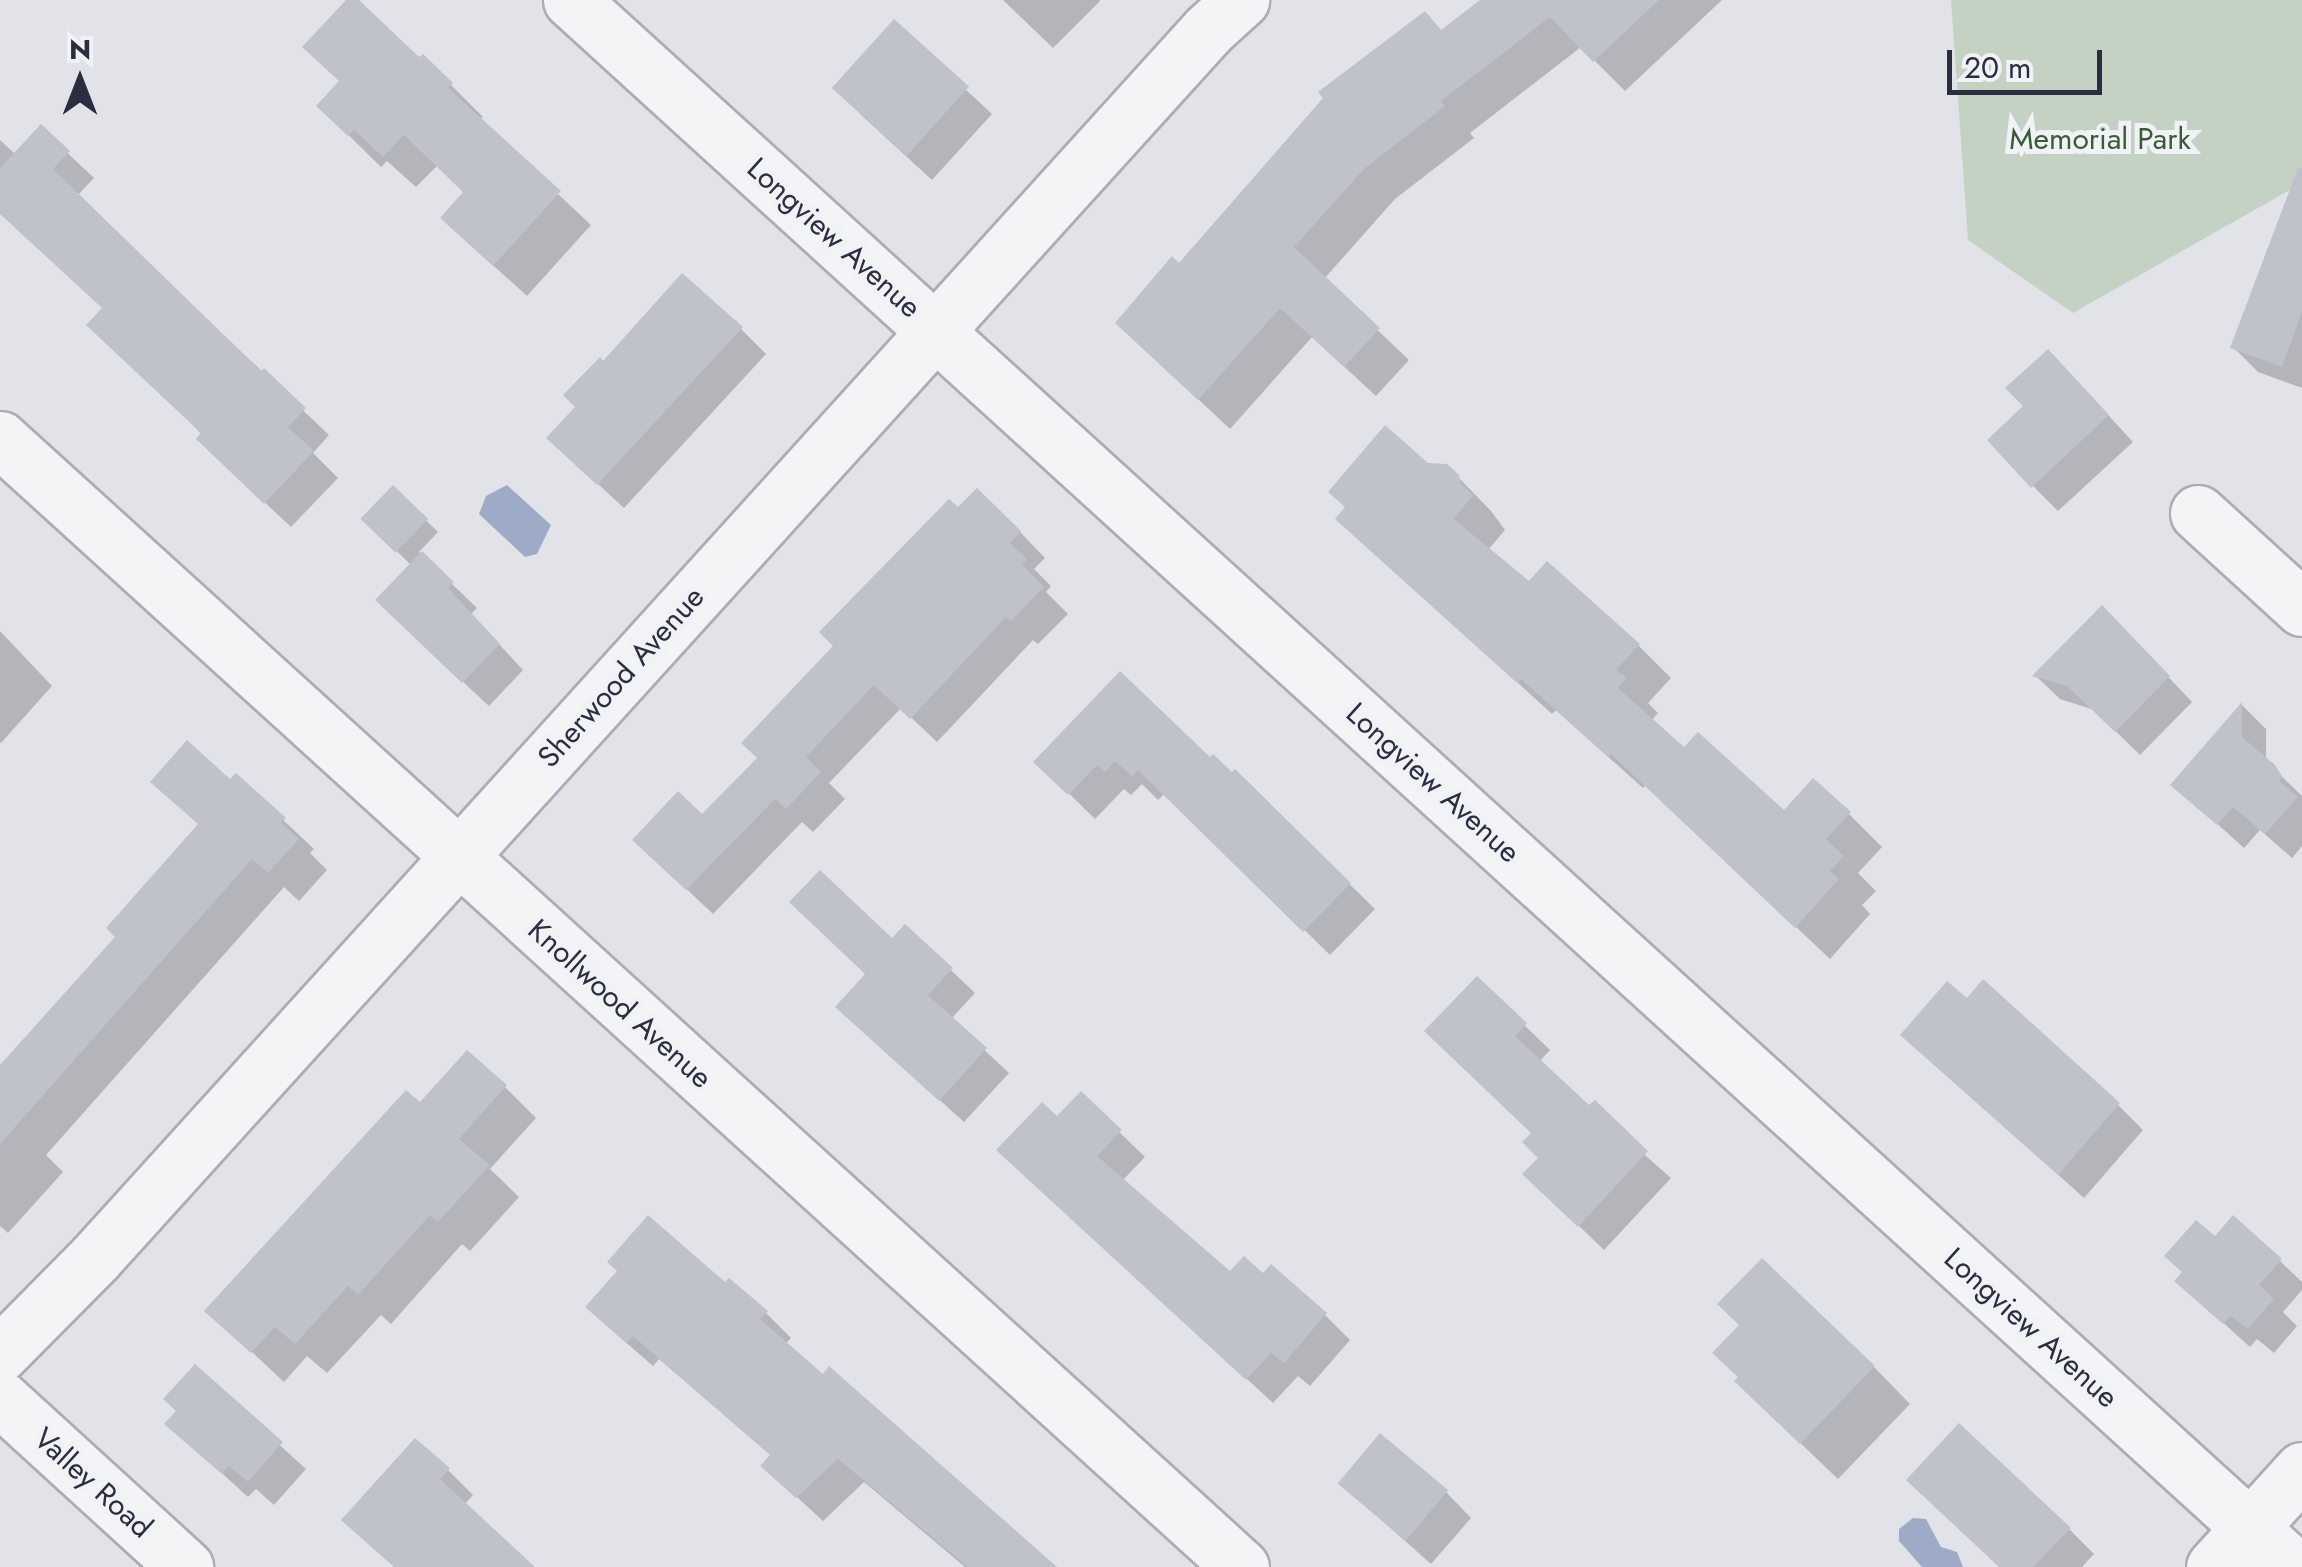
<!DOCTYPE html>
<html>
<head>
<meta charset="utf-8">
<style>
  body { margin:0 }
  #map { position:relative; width:2302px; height:1567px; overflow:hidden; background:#e1e3e9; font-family:Jost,sans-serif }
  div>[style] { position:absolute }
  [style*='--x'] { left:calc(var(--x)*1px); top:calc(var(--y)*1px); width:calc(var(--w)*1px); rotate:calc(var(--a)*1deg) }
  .green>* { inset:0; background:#c4d2c3 }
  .water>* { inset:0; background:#9eabc7 }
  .shadow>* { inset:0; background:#0003 }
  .building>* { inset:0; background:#bfc1cb; transform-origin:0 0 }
  .roads { filter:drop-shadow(2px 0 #aaadb6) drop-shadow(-2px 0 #aaadb6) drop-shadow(0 2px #aaadb6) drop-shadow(0 -2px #aaadb6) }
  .street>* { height:55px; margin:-27.5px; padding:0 27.5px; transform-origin:27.5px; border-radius:27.5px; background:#f4f4f7 }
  span { translate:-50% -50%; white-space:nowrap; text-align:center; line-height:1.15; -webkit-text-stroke:10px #f1f2f6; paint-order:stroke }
  .park-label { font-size:30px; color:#395b38 }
  .street-label { font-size:30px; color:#2a2e40 }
  .north { position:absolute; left:30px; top:30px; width:100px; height:100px; -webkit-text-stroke:8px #f1f2f6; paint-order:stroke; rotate:0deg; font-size:28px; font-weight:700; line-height:40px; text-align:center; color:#2a2e40 }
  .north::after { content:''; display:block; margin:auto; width:35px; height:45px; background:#2a2e40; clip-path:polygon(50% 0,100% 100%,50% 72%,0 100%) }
  .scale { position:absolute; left:1947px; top:50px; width:155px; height:45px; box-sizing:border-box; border:5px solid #2a2e40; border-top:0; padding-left:12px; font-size:30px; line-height:35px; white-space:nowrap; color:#2a2e40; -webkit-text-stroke:8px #f1f2f6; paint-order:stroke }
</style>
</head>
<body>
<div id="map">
  <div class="green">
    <div style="clip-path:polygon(1951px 0,2302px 0,2302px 183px,2073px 313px,1968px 240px)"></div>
  </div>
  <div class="water">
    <div style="clip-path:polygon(507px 485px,551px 525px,537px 554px,525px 557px,479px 514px,486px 496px)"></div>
    <div style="clip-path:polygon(1913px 1518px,1926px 1519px,1941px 1547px,1957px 1552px,1963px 1567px,1922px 1567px,1899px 1541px,1899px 1529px)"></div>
  </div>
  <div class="shadow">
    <div style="clip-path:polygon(349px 0,355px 0,419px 61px,423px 57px,483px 117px,479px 120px,591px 225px,527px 296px,475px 249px,466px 192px,438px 165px,416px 187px,387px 161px,381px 167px,319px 106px,341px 82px)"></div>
    <div style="clip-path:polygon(1003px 0,1099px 0,1100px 1px,1053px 48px)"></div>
    <div style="clip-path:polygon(1494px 0,1722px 0,1625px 91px,1581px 47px,1470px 133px,1474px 138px,1395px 199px,1324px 279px,1409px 360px,1376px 396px,1312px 337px,1230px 429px,1149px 353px,1180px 267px,1425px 14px,1443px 32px)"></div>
    <div style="clip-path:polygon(894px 23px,992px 114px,932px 180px,859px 113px)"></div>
    <div style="clip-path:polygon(41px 128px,94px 178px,77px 196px,329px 435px,313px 453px,338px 478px,291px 527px,224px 464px,104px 309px,0 213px,0 140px,16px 155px)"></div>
    <div style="clip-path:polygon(2302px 248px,2302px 388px,2258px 372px,2233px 347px)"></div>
    <div style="clip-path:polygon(741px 329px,766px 354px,624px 508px,574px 462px,578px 407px,603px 364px)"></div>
    <div style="clip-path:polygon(2073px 377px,2133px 442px,2058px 511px,2033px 486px)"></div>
    <div style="clip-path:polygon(1427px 465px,1457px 476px,1491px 511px,1505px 530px,1488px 550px,1529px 584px,1638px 645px,1671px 678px,1648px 703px,1658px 713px,1651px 721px,1684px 750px,1784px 814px,1849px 814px,1882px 847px,1858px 873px,1876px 891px,1862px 905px,1870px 914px,1830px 959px,1646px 785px,1643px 788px,1556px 710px,1552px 714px,1338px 519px)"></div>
    <div style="clip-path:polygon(393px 488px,438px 532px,419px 552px,477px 608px,471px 614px,523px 670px,489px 706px,403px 626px,412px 566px,364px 519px)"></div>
    <div style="clip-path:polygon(959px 511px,1020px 532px,1045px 558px,1034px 569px,1051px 586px,1046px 592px,1068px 614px,1038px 644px,1033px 640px,937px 742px,901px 708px,829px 783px,845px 799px,813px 832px,802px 822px,713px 914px,661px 865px,760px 759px)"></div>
    <div style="clip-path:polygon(0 631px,52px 686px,1px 743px,0 742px)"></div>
    <div style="clip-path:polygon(2126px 632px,2192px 702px,2140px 755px,2094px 710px,2060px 699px,2036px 676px)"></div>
    <div style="clip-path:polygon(1120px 675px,1210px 760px,1232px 776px,1235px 772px,1375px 909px,1330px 955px,1165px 793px,1158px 800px,1142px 784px,1131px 795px,1124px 789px,1095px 819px,1037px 762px)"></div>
    <div style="clip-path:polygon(2242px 705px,2266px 729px,2266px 761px,2302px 796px,2302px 846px,2292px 858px,2260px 830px,2244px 848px,2174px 785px)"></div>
    <div style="clip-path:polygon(236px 776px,314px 849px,310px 853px,327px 870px,299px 901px,284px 887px,46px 1155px,63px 1172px,8px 1233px,0 1226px,0 1069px,118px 937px)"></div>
    <div style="clip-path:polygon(905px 927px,975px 993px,951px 1019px,1009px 1073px,964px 1122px,862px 1030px,868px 975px)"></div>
    <div style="clip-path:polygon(1477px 979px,1550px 1050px,1539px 1062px,1671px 1178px,1604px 1250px,1551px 1199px,1534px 1134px)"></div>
    <div style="clip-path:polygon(1903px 1035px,2118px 1105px,2143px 1130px,2084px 1198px)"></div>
    <div style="clip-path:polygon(505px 1087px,536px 1118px,490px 1169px,519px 1197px,470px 1251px,462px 1244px,391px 1324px,381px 1315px,327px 1373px,307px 1356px,284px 1382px,208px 1311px,420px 1105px)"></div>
    <div style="clip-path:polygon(1081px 1095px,1145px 1157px,1122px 1181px,1231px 1275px,1325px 1315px,1350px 1340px,1310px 1386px,1298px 1376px,1273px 1403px,1025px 1175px,1057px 1120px)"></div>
    <div style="clip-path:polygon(2215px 1240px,2280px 1261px,2302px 1282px,2302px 1290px,2283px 1312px,2297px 1326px,2274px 1353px,2257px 1339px,2250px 1347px,2177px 1281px)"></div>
    <div style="clip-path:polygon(725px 1286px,766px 1313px,791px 1338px,785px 1344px,1052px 1567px,965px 1567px,864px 1482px,823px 1521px,763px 1466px,772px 1456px,659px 1359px,653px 1366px,614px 1332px)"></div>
    <div style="clip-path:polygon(1874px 1367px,1910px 1404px,1838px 1479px,1774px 1418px,1740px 1377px)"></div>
    <div style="clip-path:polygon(195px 1368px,306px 1469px,274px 1505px,256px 1489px,248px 1497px,168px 1424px,179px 1412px)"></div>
    <div style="clip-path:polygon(448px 1470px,473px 1495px,464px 1505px,533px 1567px,395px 1567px,370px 1545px)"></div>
    <div style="clip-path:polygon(1340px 1483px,1446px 1492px,1471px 1518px,1431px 1564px)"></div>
    <div style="clip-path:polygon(2069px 1529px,2094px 1554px,2082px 1567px,2001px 1567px)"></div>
  </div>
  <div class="building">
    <div style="clip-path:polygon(346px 0,359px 0,419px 57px,423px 54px,453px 83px,448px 88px,561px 191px,493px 266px,440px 218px,463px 192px,404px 135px,383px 157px,354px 130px,348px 136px,316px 106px,339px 81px,302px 47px)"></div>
    <div style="clip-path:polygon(1480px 0,1659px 0,1593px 62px,1550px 17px,1441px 101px,1445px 106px,1364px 169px,1294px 247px,1380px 328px,1344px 367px,1280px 308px,1198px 400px,1115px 323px,1172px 256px,1179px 263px,1323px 98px,1318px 92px,1425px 11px,1441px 30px)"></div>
    <div style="left:894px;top:19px;width:101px;height:93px;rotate:42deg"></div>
    <div style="clip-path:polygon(41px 124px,70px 151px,53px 169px,261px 371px,264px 368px,306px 408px,288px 427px,314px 451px,264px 504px,196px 439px,201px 433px,86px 325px,102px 308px,0 214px,0 168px)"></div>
    <div style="clip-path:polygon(2298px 168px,2302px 168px,2302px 312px,2282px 367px,2230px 348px)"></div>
    <div style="clip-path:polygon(682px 273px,743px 327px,597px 485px,546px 438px,575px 407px,563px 395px,600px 357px,603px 361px)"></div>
    <div style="clip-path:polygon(2048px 349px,2109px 415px,2031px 488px,1987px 440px,2023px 406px,2005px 388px)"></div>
    <div style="clip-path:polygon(1385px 425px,1428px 463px,1447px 464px,1459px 475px,1461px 484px,1473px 495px,1454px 519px,1529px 581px,1547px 561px,1640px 644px,1616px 670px,1627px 678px,1618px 688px,1684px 747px,1698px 732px,1784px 810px,1813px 778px,1851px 812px,1826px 839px,1844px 856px,1830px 871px,1839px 879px,1795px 928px,1611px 754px,1608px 757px,1521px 679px,1517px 683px,1335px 519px,1345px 507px,1328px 492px)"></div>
    <div style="left:393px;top:485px;width:49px;height:47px;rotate:44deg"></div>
    <div style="clip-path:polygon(977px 488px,1021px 531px,1010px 543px,1027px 559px,1022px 565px,1044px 587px,1011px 621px,1006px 617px,910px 719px,874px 685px,806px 757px,821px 772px,786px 809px,775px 799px,686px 890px,632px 840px,678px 791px,702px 814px,757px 758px,741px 743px,833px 646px,819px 632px,949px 499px,958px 507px)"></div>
    <div style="clip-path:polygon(422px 551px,454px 582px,448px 588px,500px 644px,462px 683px,375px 600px)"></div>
    <div style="clip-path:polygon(2102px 605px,2170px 676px,2115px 732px,2067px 686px,2032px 676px)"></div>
    <div style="clip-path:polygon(1120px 671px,1210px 757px,1213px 754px,1232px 772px,1235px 769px,1351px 883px,1303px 932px,1138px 770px,1132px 776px,1115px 761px,1105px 772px,1097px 765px,1068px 795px,1033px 762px)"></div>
    <div style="clip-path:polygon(2242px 702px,2242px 737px,2275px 765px,2282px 776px,2279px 781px,2298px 797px,2265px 834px,2233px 807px,2217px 825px,2170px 785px)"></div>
    <div style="clip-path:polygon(187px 740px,230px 779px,236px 773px,286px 818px,281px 823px,299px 839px,268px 873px,252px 859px,0 1144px,0 1065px,115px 937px,106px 928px,198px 824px,150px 782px)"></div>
    <div style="clip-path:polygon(820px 870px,892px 938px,905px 924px,953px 968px,928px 995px,987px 1048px,939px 1101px,835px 1007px,865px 974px,789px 902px)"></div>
    <div style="clip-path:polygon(1477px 976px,1527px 1023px,1515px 1036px,1589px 1105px,1595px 1100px,1648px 1151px,1578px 1227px,1522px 1174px,1538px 1158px,1522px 1142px,1531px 1133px,1424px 1031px)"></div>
    <div style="clip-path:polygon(1983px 979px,2120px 1103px,2058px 1175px,1900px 1035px,1947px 981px,1967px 998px)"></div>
    <div style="clip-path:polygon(467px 1050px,507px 1085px,459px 1139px,490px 1165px,438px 1222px,430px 1215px,358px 1295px,348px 1286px,295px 1344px,275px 1327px,251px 1353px,204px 1311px,406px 1090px,420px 1102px)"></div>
    <div style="clip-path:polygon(1081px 1091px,1122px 1130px,1097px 1156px,1230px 1271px,1244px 1256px,1263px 1273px,1271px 1264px,1327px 1313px,1284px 1363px,1271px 1353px,1246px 1380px,996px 1150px,1042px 1102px,1057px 1116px)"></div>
    <div style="clip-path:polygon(648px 1215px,725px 1282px,729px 1278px,768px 1311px,760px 1319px,823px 1374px,829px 1366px,1057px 1567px,968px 1567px,838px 1459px,796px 1498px,760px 1466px,770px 1455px,633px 1336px,626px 1343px,585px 1307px,617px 1271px,607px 1262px)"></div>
    <div style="clip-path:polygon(2233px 1215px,2282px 1259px,2259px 1285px,2274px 1299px,2248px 1329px,2231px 1316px,2223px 1324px,2174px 1281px,2182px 1272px,2164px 1256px,2196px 1220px,2215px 1236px)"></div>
    <div style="clip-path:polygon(1762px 1258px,1875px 1366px,1800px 1444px,1734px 1381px,1738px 1377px,1712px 1353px,1739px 1325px,1717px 1304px)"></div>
    <div style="clip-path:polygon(195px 1364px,283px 1442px,248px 1482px,229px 1466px,222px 1474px,164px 1424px,176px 1411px,163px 1399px)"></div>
    <div style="clip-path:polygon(1959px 1423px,2071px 1528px,2033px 1567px,1999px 1567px,1906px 1480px)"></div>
    <div style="left:1380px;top:1433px;width:89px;height:66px;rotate:40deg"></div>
    <div style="clip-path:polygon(415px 1438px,450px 1468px,440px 1479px,535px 1567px,394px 1567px,341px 1520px)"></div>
  </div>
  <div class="roads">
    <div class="street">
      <div style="--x:571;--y:0;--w:2328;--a:42.3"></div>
      <div style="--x:0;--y:439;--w:1677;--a:42.27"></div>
      <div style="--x:2198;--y:513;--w:141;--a:42.4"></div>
      <div style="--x:0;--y:1354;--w:135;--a:-45.3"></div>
      <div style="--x:95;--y:1258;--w:1657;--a:-47.81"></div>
      <div style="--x:1208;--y:30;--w:45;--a:-42.3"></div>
      <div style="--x:0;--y:1398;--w:251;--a:42.4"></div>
      <div style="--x:2214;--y:1567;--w:131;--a:-47.8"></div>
    </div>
  </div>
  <div class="park-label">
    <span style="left:2100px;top:139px">Memorial Park</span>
  </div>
  <div class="street-label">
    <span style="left:834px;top:238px;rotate:42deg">Longview Avenue</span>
    <span style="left:621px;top:677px;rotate:-48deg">Sherwood Avenue</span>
    <span style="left:1433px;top:783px;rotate:42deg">Longview Avenue</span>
    <span style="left:620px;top:1004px;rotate:42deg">Knollwood Avenue</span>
    <span style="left:2031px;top:1328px;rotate:42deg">Longview Avenue</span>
    <span style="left:93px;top:1483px;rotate:42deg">Valley Road</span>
  </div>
  <div class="north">N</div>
  <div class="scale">20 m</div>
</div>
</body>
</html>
